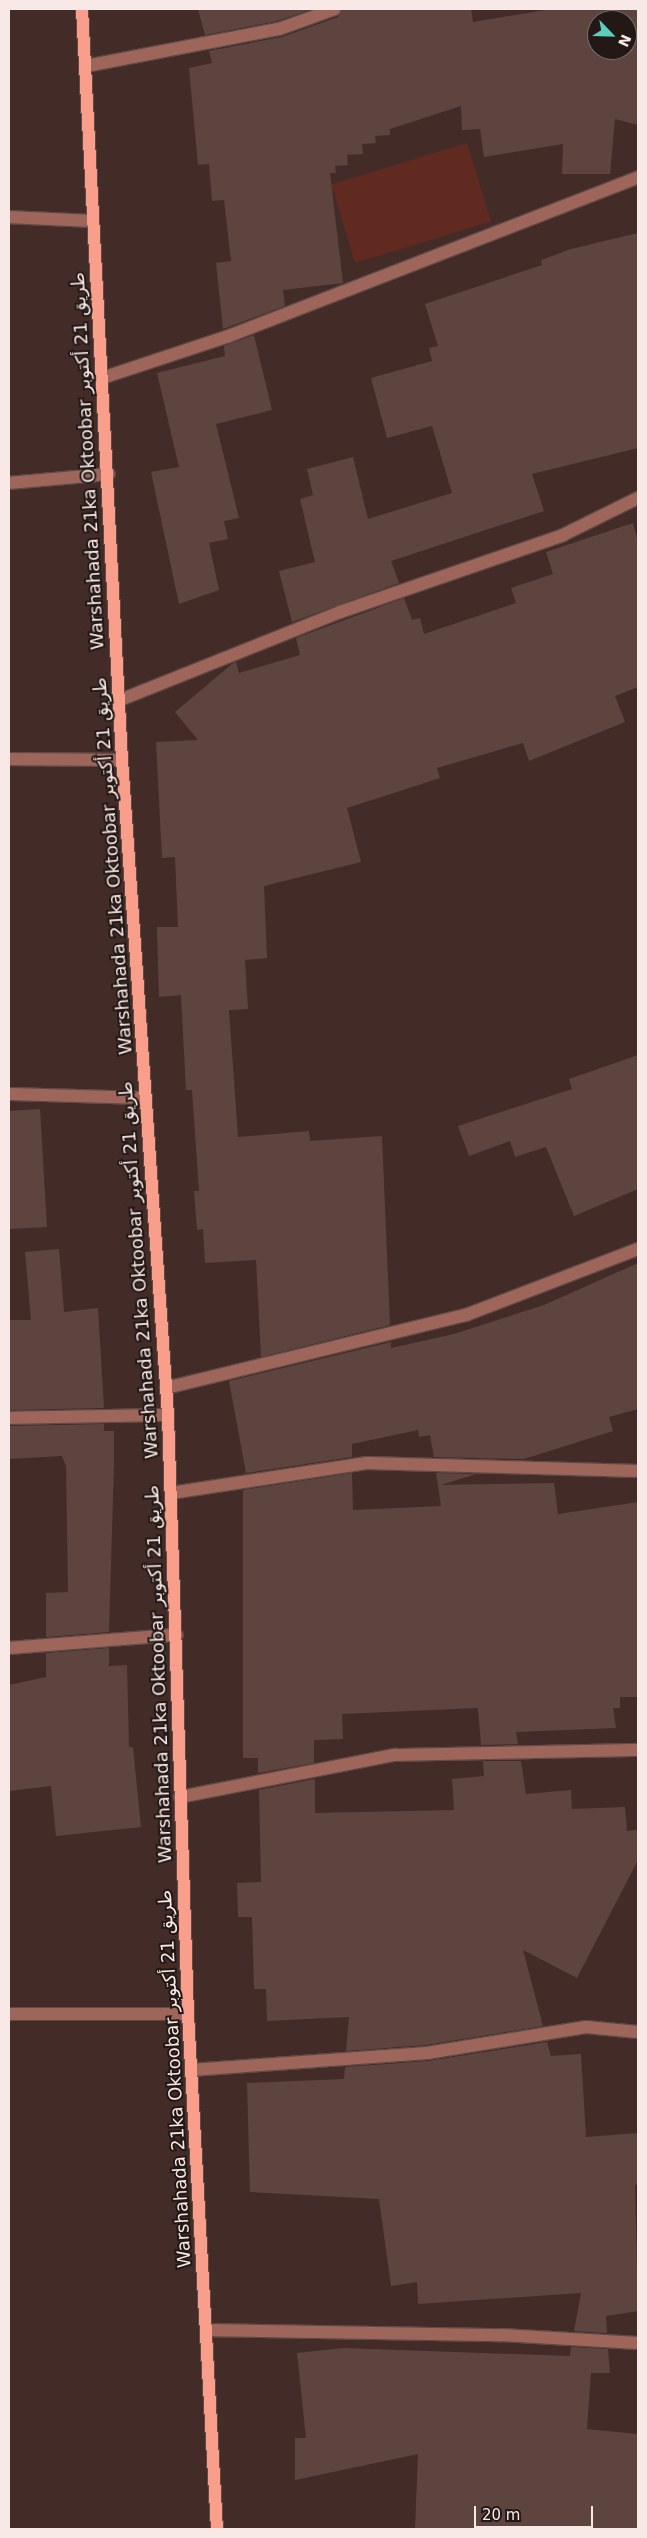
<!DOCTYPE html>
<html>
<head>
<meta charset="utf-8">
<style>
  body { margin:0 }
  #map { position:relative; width:647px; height:2538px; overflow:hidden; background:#432c28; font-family:"DejaVu Sans","Noto Sans Arabic",sans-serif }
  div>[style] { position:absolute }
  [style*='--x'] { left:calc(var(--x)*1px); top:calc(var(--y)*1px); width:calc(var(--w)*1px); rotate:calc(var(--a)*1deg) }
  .green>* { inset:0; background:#612a21; transform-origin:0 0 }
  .building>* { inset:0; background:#5d443f }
  .roads { filter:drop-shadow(1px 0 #604a46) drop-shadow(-1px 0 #604a46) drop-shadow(0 1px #604a46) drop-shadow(0 -1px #604a46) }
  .minor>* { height:12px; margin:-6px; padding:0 6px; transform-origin:6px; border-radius:6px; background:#9e665b }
  .major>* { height:12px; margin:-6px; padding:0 6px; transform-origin:6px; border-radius:6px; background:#fa9e8c }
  span { translate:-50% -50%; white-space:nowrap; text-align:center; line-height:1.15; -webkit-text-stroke:4px #221815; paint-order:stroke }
  .street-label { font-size:18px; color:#f9e9e6 }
  .frame { position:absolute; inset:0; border:10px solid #f9e9e6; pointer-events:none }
  .north { position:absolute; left:587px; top:10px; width:50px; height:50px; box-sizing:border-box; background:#221815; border:1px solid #786c69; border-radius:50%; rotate:114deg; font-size:14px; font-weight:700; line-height:20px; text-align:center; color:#f9e9e6 }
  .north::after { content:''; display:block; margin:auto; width:18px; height:22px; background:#5bcebc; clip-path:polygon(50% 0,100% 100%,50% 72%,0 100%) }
  .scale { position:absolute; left:474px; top:2506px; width:119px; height:22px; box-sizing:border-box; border:2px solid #f9e9e6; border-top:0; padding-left:6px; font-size:15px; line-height:18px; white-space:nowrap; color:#f9e9e6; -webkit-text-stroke:4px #221815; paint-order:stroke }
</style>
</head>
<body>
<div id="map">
  <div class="green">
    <div style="left:467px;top:143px;width:82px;height:142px;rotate:73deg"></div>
  </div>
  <div class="building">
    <div style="clip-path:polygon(198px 9px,312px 9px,277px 21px,205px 35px)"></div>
    <div style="clip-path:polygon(evenodd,343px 9px,471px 9px,473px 22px,551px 9px,638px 9px,638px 125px,615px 119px,610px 174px,562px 174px,563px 144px,484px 157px,480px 129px,462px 130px,461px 106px,390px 129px,390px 135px,375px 136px,376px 143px,362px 144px,363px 154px,347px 155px,348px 165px,335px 166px,336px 173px,330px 173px,343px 283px,283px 290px,285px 306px,223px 329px,216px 263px,231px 261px,224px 200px,212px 201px,209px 164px,198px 165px,189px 68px,212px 63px,209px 51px,282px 37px,338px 17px,343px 9px,597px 20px,627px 20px,627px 50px,597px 50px,597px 20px)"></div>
    <div style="clip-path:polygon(638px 233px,638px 448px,532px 474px,544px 511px,391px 561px,399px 583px,292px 622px,279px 571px,315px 562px,300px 499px,313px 495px,307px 469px,353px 457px,368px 519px,452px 493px,432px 426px,387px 438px,371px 378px,432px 361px,429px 348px,438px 346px,425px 304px,542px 265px,541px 260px,571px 249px)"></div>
    <div style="clip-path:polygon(254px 335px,272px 410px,216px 424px,239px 518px,224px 521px,228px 539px,209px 543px,219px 590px,179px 604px,151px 472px,179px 467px,157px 373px,225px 356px,224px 346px)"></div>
    <div style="clip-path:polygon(633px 523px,638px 542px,638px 687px,615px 696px,625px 722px,529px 761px,523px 743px,437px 768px,440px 778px,347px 808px,361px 862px,264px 886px,267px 958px,245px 960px,248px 1009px,229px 1010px,238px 1137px,309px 1131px,310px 1141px,382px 1136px,390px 1325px,261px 1357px,256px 1260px,205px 1263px,203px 1229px,197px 1230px,194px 1191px,199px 1191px,192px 1090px,186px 1090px,181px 995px,159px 997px,157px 927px,178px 927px,175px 857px,162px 858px,156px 742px,198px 740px,175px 712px,232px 664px,236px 662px,239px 673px,300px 655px,296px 638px,404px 598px,412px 620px,420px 618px,424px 634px,516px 603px,511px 588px,553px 574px,546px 552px)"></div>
    <div style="clip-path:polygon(638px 1055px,638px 1189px,574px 1216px,546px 1147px,515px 1157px,510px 1141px,469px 1156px,458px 1126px,572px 1089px,569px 1079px)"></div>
    <div style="clip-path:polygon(40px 1109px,47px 1227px,9px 1229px,9px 1111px)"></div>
    <div style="clip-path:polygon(59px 1249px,64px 1312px,98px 1308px,104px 1408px,9px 1410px,9px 1320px,31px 1320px,25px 1252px)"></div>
    <div style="clip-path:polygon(638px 1263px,638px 1409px,609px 1417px,613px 1431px,524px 1459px,434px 1457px,430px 1435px,419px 1437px,418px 1430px,352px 1444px,352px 1457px,246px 1473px,229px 1381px,391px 1342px,391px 1348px,454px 1334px,544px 1305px)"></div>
    <div style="clip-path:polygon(104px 1424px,104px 1431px,114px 1431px,114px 1464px,109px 1632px,46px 1637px,46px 1593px,68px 1592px,66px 1466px,62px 1456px,9px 1459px,9px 1426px)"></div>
    <div style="clip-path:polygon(352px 1473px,353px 1510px,441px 1506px,436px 1473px,476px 1474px,441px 1485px,554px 1483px,558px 1514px,638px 1502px,638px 1697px,620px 1697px,620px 1708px,613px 1708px,616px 1728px,516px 1732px,518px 1744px,481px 1745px,478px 1708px,342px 1714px,343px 1739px,314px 1740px,314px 1763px,258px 1773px,258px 1758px,243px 1758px,243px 1490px)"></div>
    <div style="clip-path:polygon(109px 1648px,109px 1666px,127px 1665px,129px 1747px,133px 1747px,141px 1827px,56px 1836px,51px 1786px,9px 1791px,9px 1685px,46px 1677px,46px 1653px)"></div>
    <div style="clip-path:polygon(483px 1761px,521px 1761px,526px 1794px,571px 1790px,572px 1809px,625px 1807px,627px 1831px,638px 1830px,638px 1860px,577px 1978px,523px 1950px,543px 2026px,426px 2045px,346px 2051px,349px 2017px,267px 2021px,266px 1989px,254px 1989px,252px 1917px,238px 1917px,237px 1883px,261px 1882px,259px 1790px,315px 1779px,315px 1813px,454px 1810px,452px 1779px,484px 1776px)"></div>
    <div style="clip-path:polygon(547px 2042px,551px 2056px,581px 2054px,586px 2137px,638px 2133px,638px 2184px,635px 2185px,638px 2311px,606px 2316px,607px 2333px,574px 2331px,581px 2293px,418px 2304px,417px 2282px,391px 2286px,379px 2199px,250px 2192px,247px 2083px,344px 2079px,345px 2067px,428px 2061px)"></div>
    <div style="clip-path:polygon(571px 2347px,608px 2349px,610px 2373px,591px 2373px,587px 2429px,638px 2434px,638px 2529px,415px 2529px,418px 2454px,295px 2480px,295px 2438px,306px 2438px,297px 2353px,343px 2348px,570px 2356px)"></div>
  </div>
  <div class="roads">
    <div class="minor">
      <div style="--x:86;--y:66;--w:197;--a:-10.9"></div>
      <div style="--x:279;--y:29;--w:59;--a:-19.7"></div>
      <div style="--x:9;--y:217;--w:82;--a:2.8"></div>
      <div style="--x:102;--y:378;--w:134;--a:-18.3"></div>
      <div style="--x:229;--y:336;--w:439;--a:-21.2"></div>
      <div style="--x:9;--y:483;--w:100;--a:-5.1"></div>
      <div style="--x:120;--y:700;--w:237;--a:-21.8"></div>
      <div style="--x:340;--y:612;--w:236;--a:-19"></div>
      <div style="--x:563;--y:535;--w:84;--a:-26.3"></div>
      <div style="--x:9;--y:759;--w:113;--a:0.5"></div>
      <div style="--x:9;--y:1094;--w:137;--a:1.7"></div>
      <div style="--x:166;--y:1388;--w:309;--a:-13.7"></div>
      <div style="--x:466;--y:1315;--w:184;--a:-21"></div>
      <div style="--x:9;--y:1418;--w:159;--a:-1.1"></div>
      <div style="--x:171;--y:1493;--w:198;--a:-8.7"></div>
      <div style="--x:367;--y:1463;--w:271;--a:1.7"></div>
      <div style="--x:9;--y:1648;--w:168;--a:-4.5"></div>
      <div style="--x:180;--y:1797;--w:219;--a:-11.1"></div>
      <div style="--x:395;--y:1755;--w:243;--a:-1.2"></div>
      <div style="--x:9;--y:2014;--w:179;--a:0"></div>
      <div style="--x:191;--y:2070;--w:237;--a:-4.1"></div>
      <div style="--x:427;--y:2053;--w:161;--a:-9.3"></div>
      <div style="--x:586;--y:2027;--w:52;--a:5.5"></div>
      <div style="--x:206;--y:2330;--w:296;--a:1"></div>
      <div style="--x:502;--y:2335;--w:136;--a:3.4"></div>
    </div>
    <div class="major">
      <div style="--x:82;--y:9;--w:752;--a:86.95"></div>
      <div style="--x:122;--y:760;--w:657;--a:85.98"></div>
      <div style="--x:168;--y:1415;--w:599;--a:88.09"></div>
      <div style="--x:188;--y:2014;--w:516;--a:86.78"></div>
    </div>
  </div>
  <div class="street-label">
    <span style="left:88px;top:461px;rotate:-93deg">Warshahada 21ka Oktoobar طريق 21 أكتوبر</span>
    <span style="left:113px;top:866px;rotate:-94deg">Warshahada 21ka Oktoobar طريق 21 أكتوبر</span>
    <span style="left:139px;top:1270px;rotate:-94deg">Warshahada 21ka Oktoobar طريق 21 أكتوبر</span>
    <span style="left:159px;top:1674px;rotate:-92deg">Warshahada 21ka Oktoobar طريق 21 أكتوبر</span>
    <span style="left:175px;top:2079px;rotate:-93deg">Warshahada 21ka Oktoobar طريق 21 أكتوبر</span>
  </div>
  <div class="frame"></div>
  <div class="north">N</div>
  <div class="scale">20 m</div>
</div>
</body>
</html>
